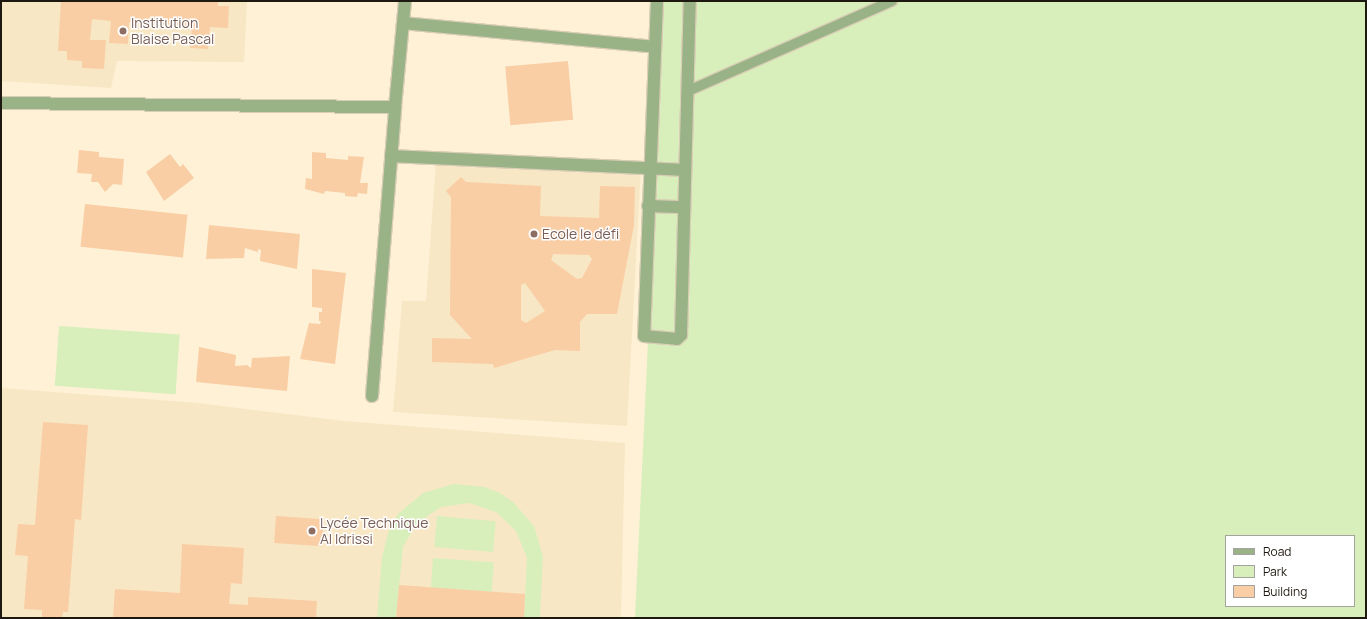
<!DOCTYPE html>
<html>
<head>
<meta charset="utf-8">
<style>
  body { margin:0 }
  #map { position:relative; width:1367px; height:619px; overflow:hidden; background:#fef1d6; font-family:Manrope,sans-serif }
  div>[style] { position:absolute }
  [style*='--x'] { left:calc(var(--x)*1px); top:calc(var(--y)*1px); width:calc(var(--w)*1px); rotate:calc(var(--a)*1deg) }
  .built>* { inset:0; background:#f8e7c5 }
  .green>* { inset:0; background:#d8efbb; transform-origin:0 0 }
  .building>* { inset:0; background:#f9cea5; transform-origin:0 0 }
  .roads { filter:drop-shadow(1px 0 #daceb6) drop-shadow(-1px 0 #daceb6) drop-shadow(0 1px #daceb6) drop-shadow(0 -1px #daceb6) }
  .service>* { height:10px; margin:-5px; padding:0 5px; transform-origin:5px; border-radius:5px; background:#99b286 }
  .minor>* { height:12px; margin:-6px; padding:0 6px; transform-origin:6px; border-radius:6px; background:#99b286 }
  .dots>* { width:11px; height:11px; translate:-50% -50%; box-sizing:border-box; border:2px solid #fff; border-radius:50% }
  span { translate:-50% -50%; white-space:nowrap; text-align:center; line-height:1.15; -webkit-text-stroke:3px #fff; paint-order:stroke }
  .education-label { font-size:14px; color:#785e54 }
  .left { translate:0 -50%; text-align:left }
  .frame { position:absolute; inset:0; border:2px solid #1e1910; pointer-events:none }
  .legend { position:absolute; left:1225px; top:535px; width:130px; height:72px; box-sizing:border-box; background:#fff; border:1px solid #a5a39f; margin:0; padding:5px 7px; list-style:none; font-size:12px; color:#1e1910 }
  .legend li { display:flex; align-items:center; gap:8px; height:20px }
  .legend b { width:20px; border:1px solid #a5a39f }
</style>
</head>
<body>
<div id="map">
  <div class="built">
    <div style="clip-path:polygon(1px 1px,247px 1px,244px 62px,117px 61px,111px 88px,1px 81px)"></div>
    <div style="clip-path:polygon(436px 162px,641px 168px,627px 426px,393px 412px,402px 301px,426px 301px)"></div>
    <div style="clip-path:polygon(1px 388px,198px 403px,344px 421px,625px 443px,621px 618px,1px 618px)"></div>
  </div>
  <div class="green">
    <div style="clip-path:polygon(evenodd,664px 1px,1366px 1px,1366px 618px,635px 618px,664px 1px,1226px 536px,1354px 536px,1354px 606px,1226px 606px,1226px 536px)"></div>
    <div style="left:59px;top:326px;width:121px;height:60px;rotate:4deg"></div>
    <div style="clip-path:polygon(454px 484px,485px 487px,500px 493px,513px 502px,534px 526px,543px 556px,540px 618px,524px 618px,527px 558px,516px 531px,496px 512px,469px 503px,441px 507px,417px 523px,403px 547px,396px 618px,377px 618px,382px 557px,390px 526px,399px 513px,423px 493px)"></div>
    <div style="left:437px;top:516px;width:59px;height:31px;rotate:5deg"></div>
    <div style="left:433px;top:558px;width:61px;height:30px;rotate:4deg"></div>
  </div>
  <div class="building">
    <div style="clip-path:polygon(61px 1px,218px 1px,218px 6px,229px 6px,228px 28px,210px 27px,208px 49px,190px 48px,192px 26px,129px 22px,128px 44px,109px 43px,111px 21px,92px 19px,90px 40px,106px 40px,104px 69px,82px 68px,82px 61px,67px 60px,67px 51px,58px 51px)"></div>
    <div style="left:568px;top:61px;width:59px;height:63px;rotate:85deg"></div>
    <div style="clip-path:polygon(79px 150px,99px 152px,99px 157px,124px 159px,122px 185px,113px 184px,105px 192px,98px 182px,91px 182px,92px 174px,77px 173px)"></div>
    <div style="clip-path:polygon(312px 152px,326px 153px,326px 158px,348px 160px,348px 156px,364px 157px,360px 183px,368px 183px,367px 194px,358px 193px,357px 197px,345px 196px,345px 193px,325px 191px,324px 194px,305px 189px,306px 178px,312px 179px)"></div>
    <div style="clip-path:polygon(170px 154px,180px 167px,183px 164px,194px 178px,164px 201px,146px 172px)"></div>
    <div style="clip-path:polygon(evenodd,461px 177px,466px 182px,541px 186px,540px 216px,599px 218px,600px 186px,635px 187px,634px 225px,617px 314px,587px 314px,580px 322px,580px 351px,555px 350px,494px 368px,493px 364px,432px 362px,432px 338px,472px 339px,450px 315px,451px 197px,446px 191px,461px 177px,553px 254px,589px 255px,592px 259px,582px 278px,577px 279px,551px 260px,553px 254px,461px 177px,525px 283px,545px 311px,526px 323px,521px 320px,521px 285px,525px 283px)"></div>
    <div style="left:85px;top:204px;width:103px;height:43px;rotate:6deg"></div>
    <div style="clip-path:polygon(209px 225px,300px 234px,297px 269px,260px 261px,261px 250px,258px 249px,258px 252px,245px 248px,244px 258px,206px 259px)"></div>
    <div style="clip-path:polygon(312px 269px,346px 273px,335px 364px,300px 359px,309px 323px,320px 324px,321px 321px,319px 321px,319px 312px,322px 312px,322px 308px,312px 307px)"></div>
    <div style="clip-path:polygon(199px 347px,236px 355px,235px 366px,247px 365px,251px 368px,252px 358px,290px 356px,287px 391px,196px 382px)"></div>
    <div style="clip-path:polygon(43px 422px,88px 425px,81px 520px,75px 519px,68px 612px,63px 612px,62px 618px,42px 618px,42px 610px,24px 609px,28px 556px,15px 555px,18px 524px,35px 525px)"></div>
    <div style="left:276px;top:516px;width:48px;height:27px;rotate:4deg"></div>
    <div style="clip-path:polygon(182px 544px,244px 548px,242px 584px,231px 583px,229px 604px,248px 605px,248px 597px,317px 601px,316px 618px,113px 618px,115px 589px,180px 593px)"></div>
    <div style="clip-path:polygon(399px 585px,525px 594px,524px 618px,396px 618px)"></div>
  </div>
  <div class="roads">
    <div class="service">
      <div style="--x:688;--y:91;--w:223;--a:-23.8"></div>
    </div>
    <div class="minor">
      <div style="--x:657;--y:1;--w:335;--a:92.2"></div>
      <div style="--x:644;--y:336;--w:33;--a:5"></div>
      <div style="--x:677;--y:339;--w:6;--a:-45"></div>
      <div style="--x:681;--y:335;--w:334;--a:-88.5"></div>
      <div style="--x:403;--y:23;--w:253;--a:5.4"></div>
      <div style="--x:1;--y:103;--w:394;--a:0.6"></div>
      <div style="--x:391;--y:156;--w:294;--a:2.7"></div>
      <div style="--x:648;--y:206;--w:36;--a:2"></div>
      <div style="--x:372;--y:396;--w:290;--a:-85.4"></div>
      <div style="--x:395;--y:107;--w:106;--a:-84.6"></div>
    </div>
  </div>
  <div class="dots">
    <div style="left:123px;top:31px;background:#8d6e63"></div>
    <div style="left:534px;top:234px;background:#8d6e63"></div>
    <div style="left:312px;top:531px;background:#8d6e63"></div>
  </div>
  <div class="education-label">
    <span class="left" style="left:131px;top:31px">Institution<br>Blaise Pascal</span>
    <span class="left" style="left:542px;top:234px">Ecole le défi</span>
    <span class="left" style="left:320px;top:531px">Lycée Technique<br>Al Idrissi</span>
  </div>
  <div class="frame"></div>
  <ul class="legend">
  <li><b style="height:5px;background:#99b286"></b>Road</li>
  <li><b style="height:11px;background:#d8efbb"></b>Park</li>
  <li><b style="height:11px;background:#f9cea5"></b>Building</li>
  </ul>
</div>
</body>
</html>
